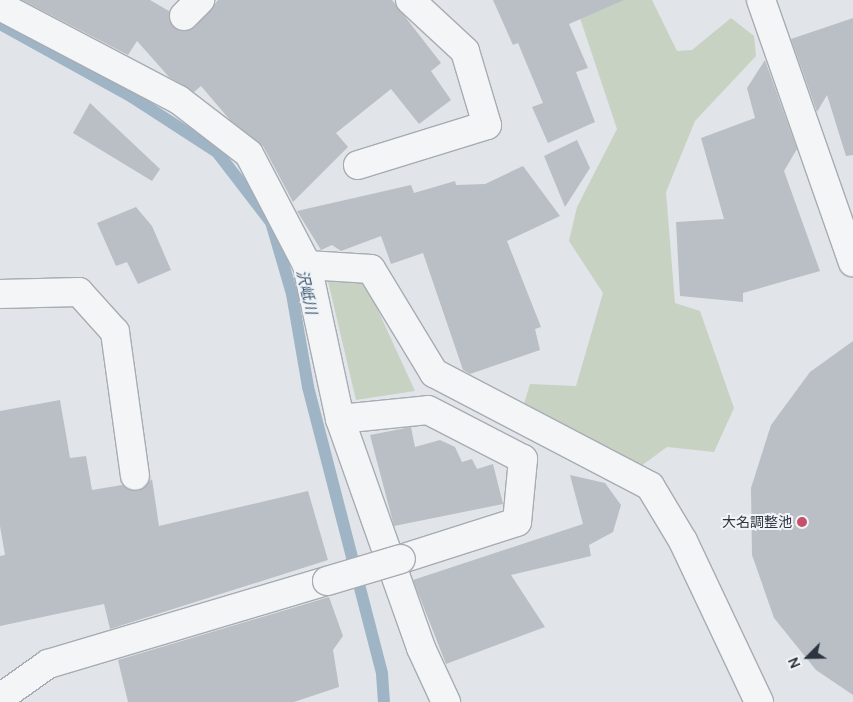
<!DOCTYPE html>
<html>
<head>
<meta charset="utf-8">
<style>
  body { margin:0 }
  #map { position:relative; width:853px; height:702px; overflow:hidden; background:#e1e5e9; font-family:Manrope,"Noto Sans JP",sans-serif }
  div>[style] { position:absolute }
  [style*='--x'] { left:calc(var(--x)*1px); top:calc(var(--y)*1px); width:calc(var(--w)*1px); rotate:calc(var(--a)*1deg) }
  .green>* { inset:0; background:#c8d2c3 }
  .stream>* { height:12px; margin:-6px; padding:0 6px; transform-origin:6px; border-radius:6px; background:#9fb5c6 }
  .building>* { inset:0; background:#b9bfc5 }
  .roads { filter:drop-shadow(1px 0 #a7acb3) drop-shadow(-1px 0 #a7acb3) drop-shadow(0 1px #a7acb3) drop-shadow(0 -1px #a7acb3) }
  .minor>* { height:28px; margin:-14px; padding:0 14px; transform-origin:14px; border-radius:14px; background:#f4f5f7 }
  .bridges { filter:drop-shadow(1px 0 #a7acb3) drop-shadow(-1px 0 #a7acb3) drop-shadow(0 1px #a7acb3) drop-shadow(0 -1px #a7acb3) }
  .minor-bridge>* { height:28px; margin:-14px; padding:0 14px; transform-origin:14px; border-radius:14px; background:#f4f5f7 }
  .dots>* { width:14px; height:14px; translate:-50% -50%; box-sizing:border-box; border:2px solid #f1f3f6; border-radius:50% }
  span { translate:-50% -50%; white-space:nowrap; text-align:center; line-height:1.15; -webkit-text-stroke:4px #f1f3f6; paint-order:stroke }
  .poi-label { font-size:14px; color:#2b343f }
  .right { translate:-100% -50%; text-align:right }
  .water-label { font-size:15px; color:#385670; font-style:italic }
  .north { position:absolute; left:783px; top:632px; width:50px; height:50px; -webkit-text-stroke:4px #f1f3f6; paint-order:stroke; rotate:247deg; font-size:14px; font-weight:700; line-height:20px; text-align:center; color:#2b343f }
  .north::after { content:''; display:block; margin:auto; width:18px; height:22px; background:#2b343f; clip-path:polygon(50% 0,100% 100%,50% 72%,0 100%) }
</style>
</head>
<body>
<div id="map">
  <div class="green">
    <div style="clip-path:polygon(574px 0,652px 0,677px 51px,692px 50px,731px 18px,754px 36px,756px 56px,695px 121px,666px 192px,675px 303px,700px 311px,734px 408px,714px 452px,667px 447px,637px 469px,523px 407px,530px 384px,576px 386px,603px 293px,569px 241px,577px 207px,617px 129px)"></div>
    <div style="clip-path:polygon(327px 277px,365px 282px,415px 391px,356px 400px)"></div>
  </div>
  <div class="stream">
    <div style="--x:0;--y:24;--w:151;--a:28.9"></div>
    <div style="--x:132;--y:97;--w:101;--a:32.9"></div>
    <div style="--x:217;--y:152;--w:88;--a:52.4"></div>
    <div style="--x:271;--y:222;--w:75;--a:73.7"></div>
    <div style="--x:292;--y:294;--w:94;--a:80.2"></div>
    <div style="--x:308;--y:387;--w:296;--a:75.5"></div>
    <div style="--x:382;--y:674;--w:28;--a:86"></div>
  </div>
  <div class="building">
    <div style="clip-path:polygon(22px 0,150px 0,169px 11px,169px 20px,180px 31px,195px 27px,218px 0,392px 0,441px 63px,431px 71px,451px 100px,419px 124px,391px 89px,336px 133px,348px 147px,293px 202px,263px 146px,230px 120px,201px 86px,194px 92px,169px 77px,137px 41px,128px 55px)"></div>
    <div style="clip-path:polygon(493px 0,624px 0,569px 24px,588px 68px,576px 72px,595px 122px,548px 143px,532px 107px,543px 103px,518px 43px,513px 45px)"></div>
    <div style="clip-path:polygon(853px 18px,853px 155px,846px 156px,827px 95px,817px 112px,791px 39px)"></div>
    <div style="clip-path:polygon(765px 60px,797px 149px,784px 171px,820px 271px,743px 293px,743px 302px,680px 296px,676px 222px,724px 219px,701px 138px,755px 118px,747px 88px)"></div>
    <div style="clip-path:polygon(90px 103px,160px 169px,152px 181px,73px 133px)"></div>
    <div style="clip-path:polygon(577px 140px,590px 168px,565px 207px,544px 156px)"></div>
    <div style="clip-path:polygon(523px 166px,560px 216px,507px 241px,541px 327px,535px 329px,540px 350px,470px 374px,463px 370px,423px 253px,391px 264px,381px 236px,341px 251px,332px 245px,321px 250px,297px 211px,411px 185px,414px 193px,455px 181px,456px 185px,485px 184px)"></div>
    <div style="clip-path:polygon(136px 207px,152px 226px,171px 270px,138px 284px,127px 262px,116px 266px,97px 223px)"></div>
    <div style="clip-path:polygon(853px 341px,853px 695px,816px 670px,774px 618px,752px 555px,751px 488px,771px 425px,810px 372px)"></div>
    <div style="clip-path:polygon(60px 400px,70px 458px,86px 456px,92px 490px,122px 485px,138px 491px,152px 479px,159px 526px,308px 491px,328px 560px,110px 629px,104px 604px,0 626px,0 556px,5px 555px,0 526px,0 411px)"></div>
    <div style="clip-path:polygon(411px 427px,415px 447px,440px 440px,455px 447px,462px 462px,472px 459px,477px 469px,493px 464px,503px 504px,394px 526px,370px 435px)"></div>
    <div style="clip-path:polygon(570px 475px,605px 483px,621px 505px,613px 532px,589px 545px,591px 556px,511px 575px,545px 627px,446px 664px,413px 580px,583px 524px)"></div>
    <div style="clip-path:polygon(329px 597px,343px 636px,333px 650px,339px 687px,294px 702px,128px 702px,118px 660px)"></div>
  </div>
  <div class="roads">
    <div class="minor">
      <div style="--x:761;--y:0;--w:278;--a:70.7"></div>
      <div style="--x:0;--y:6;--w:202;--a:27.7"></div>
      <div style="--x:179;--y:100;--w:88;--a:37.6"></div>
      <div style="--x:249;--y:154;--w:125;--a:62.4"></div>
      <div style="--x:307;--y:265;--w:157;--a:77.9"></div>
      <div style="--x:340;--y:419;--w:243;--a:70.5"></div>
      <div style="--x:421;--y:648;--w:60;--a:65.2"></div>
      <div style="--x:184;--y:16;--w:23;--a:-45"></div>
      <div style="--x:358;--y:165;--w:135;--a:-17.2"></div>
      <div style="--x:487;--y:125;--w:77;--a:-106.6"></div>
      <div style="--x:465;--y:51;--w:75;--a:-137.2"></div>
      <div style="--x:307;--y:265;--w:64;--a:3.6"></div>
      <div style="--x:371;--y:269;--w:122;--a:58.8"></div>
      <div style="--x:434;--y:373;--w:244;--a:27.6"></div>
      <div style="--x:650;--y:486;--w:64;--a:59"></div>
      <div style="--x:683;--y:541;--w:178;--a:64.7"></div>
      <div style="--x:0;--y:294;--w:79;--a:-1.5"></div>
      <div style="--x:79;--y:292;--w:54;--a:48"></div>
      <div style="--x:115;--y:332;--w:145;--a:82.1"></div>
      <div style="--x:340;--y:419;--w:88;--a:-5.8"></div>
      <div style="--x:428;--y:410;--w:107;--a:27.3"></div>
      <div style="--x:523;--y:459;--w:63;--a:95.4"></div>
      <div style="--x:517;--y:522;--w:122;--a:162.3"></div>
      <div style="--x:0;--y:698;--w:59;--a:-35.3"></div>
      <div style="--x:48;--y:664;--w:291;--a:-16.6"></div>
    </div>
  </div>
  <div class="bridges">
    <div class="minor-bridge">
      <div style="--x:327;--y:581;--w:77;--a:-16.6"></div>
    </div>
  </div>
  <div class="dots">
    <div style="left:802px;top:522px;background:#c4506c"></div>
  </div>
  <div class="poi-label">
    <span class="right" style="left:792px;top:522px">大名調整池</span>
  </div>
  <div class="water-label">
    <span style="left:307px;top:292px;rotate:77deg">沢岻川</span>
  </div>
  <div class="north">N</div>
</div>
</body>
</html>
